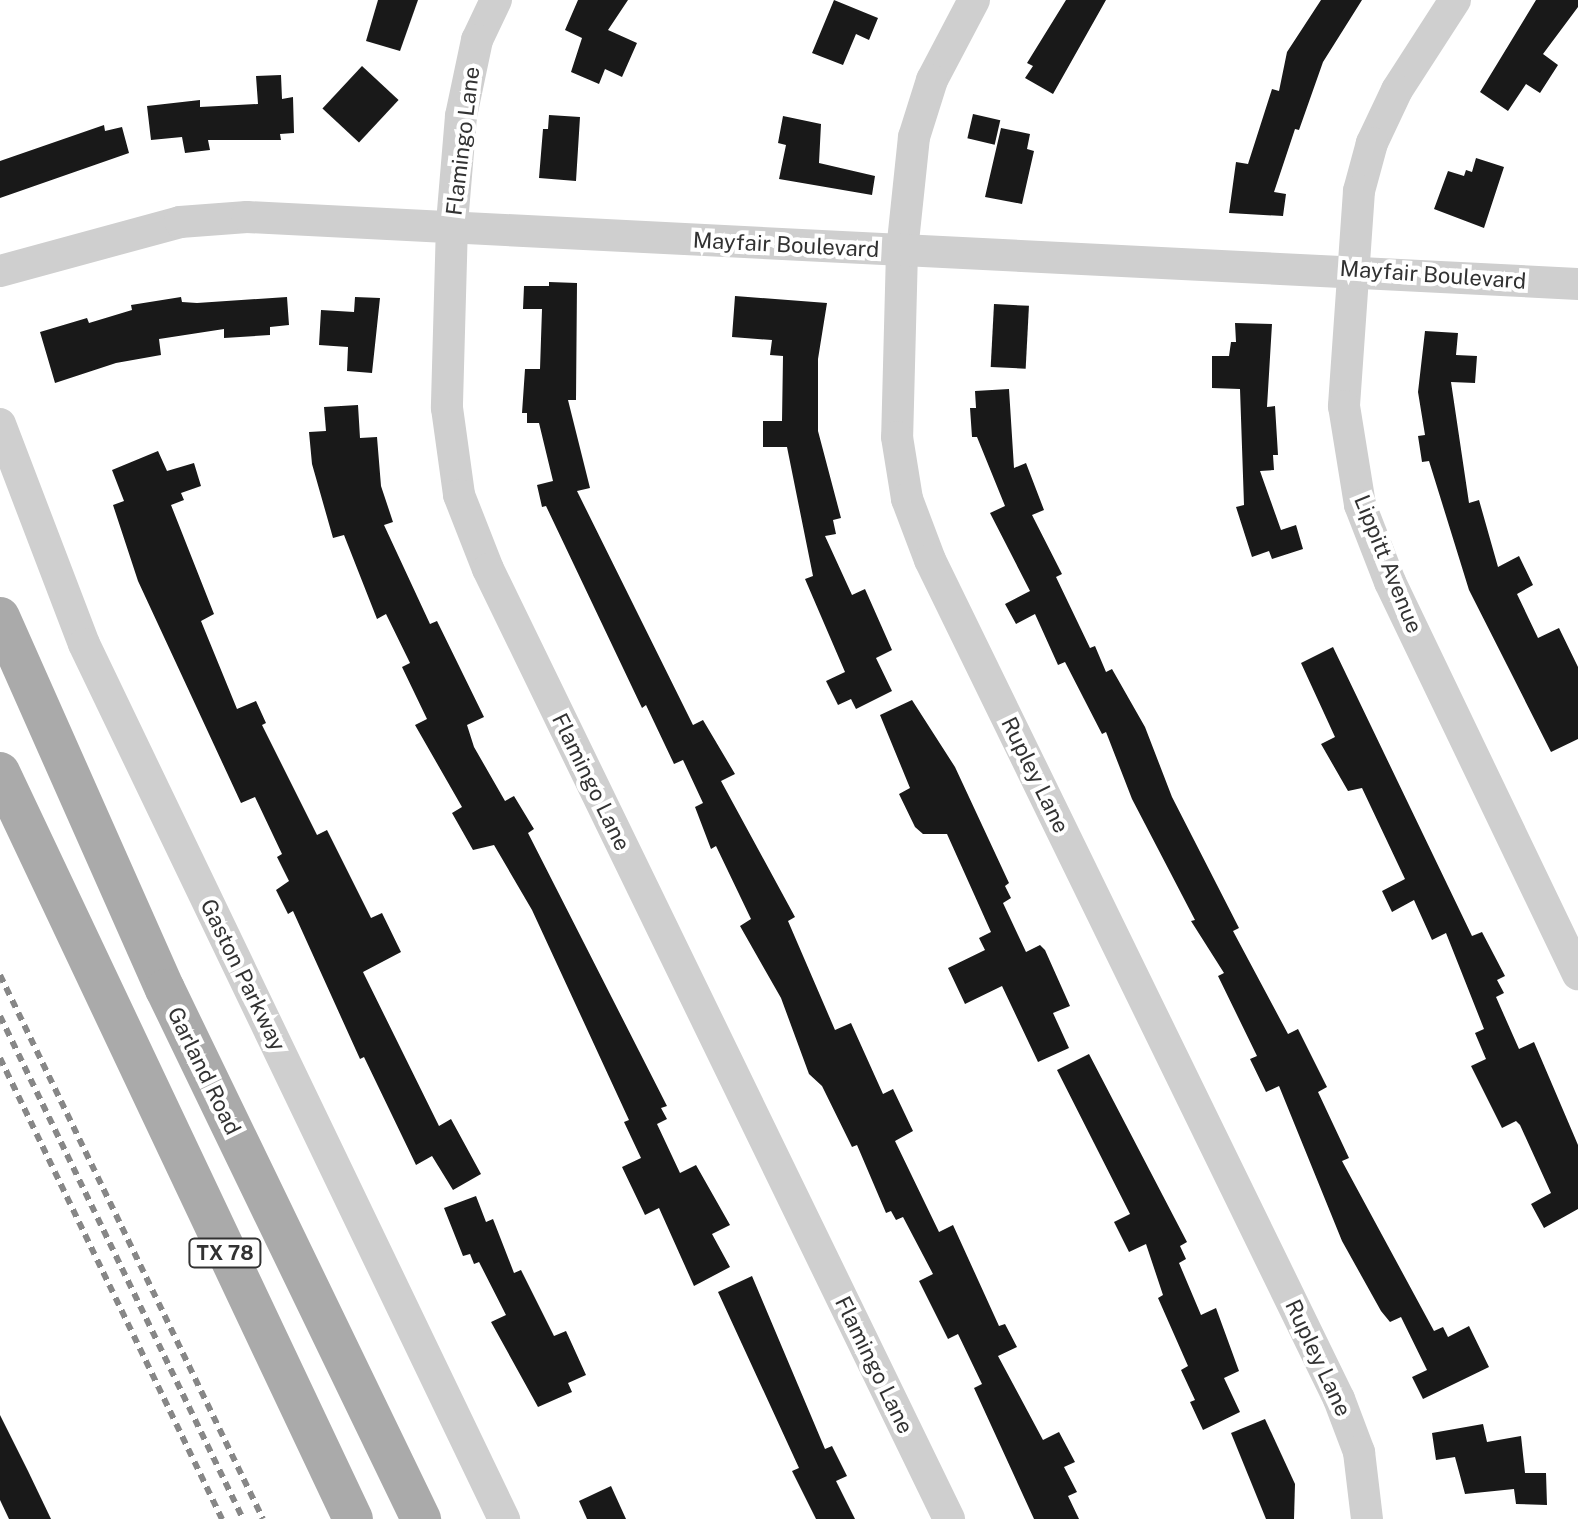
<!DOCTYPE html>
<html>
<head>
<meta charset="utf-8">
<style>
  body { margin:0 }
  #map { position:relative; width:1578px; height:1519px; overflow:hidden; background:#fff; font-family:"Public Sans",sans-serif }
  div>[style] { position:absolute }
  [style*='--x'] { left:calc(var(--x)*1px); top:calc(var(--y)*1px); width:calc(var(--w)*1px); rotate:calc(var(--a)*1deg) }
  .building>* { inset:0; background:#191919; transform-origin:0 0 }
  .minor>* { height:32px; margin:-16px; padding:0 16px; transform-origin:16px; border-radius:16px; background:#cfcfcf }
  .major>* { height:40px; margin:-20px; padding:0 20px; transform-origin:20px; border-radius:20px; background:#aaa }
  .rail>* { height:6px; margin-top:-3px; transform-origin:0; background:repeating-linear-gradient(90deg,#878787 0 8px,transparent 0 14px) }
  span { translate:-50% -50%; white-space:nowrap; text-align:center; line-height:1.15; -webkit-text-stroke:8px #fff; paint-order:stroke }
  .shield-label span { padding:2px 6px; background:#fff; border:2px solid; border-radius:6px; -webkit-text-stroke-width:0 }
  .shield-label { font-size:20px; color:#323232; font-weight:700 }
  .street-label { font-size:22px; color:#323232 }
</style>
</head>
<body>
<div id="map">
  <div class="building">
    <div style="clip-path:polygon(378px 0,418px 0,400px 51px,366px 41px)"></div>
    <div style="clip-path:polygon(578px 0,628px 0,608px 30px,637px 43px,622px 77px,605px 69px,599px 84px,571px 72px,582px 38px,565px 30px)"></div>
    <div style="clip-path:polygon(834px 0,878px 18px,869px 40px,856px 34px,843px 65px,812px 53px)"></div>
    <div style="clip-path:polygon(1066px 0,1106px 0,1053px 94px,1025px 78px,1033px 66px,1027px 63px)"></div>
    <div style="clip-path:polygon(1321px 0,1362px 0,1323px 62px,1299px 130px,1295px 129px,1274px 192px,1286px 194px,1283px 216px,1229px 213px,1236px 162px,1248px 164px,1272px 89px,1279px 91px,1287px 52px)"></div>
    <div style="clip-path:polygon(1536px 0,1578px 0,1578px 7px,1543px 54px,1558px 65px,1540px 93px,1526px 84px,1508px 111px,1480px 92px)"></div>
    <div style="left:362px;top:66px;width:50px;height:58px;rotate:43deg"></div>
    <div style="clip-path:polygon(281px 75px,282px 99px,293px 97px,294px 133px,280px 134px,281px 140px,208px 140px,210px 150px,185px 153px,182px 137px,151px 140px,147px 106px,200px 100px,200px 107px,258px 104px,256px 76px)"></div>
    <div style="left:973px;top:114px;width:28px;height:25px;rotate:13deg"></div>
    <div style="clip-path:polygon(549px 115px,580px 117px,576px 181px,539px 178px,543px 129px,548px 129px)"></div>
    <div style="clip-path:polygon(783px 116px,821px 124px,819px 163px,875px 176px,872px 195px,779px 179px,786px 145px,778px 143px)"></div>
    <div style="clip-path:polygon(104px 125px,105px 131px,122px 127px,129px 153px,0 198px,0 161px)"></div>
    <div style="clip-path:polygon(1001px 128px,1030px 134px,1027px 149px,1034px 151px,1022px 204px,985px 197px)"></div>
    <div style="clip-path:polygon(1476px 158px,1504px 167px,1484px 228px,1434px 209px,1448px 171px,1464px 176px,1466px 170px,1472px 172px)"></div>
    <div style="clip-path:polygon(549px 282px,577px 283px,576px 400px,568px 400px,590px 488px,577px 491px,693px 725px,703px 720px,735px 774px,721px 781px,795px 917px,788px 921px,835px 1030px,851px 1023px,883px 1094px,893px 1089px,913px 1131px,895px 1141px,939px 1232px,953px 1225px,999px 1326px,1005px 1324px,1017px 1347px,998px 1356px,1043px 1440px,1059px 1432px,1075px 1462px,1064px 1467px,1077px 1492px,1068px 1496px,1079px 1519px,1034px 1519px,974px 1388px,982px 1384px,958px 1334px,948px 1339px,919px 1281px,933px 1274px,903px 1217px,896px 1220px,891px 1211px,886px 1213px,857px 1145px,852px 1147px,822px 1086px,809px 1074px,781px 998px,740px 926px,751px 919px,716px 846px,711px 849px,695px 807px,703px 803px,683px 760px,674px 764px,646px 705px,642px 708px,546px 506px,542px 507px,537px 485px,553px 481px,539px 423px,527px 423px,527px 413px,522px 413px,525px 369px,540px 369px,542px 309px,523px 309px,524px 286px,549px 286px)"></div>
    <div style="clip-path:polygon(735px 296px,827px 303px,818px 359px,818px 431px,841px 518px,833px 520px,836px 534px,825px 536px,852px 595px,865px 589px,892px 650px,876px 658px,892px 691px,856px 709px,851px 699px,838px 705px,826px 681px,845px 672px,805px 579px,813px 576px,787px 447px,763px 447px,763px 421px,782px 421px,783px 356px,770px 355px,772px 340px,732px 337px)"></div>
    <div style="clip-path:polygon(181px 297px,182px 302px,197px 303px,287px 297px,289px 325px,270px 327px,270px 335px,224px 338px,224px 329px,159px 339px,161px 355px,116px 363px,55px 383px,40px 332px,87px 318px,89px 323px,132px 310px,131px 305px)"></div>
    <div style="clip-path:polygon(355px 297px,380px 298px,372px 373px,347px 371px,348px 347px,319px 345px,321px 310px,354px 312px)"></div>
    <div style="left:994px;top:304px;width:35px;height:63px;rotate:3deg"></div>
    <div style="clip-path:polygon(1235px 323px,1272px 324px,1267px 407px,1275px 406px,1278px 455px,1273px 455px,1274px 470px,1260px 471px,1281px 530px,1296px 525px,1303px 549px,1272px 559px,1269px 551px,1252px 557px,1236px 507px,1244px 505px,1240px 389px,1212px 388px,1212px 356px,1229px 356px,1231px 342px,1236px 342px)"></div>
    <div style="clip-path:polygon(1425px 331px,1458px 333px,1456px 355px,1477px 356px,1475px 383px,1451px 382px,1469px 503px,1479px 500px,1498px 567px,1519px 556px,1533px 585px,1517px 594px,1538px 638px,1559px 628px,1578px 667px,1578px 739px,1551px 752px,1469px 590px,1429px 461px,1422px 462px,1418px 436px,1425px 435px,1418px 392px)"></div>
    <div style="clip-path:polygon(1009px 389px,1014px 468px,1026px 463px,1044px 510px,1032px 515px,1062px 574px,1056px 577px,1090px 648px,1095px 646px,1106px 672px,1112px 669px,1145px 727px,1172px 797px,1239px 928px,1233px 931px,1288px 1034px,1298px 1029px,1327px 1087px,1318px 1092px,1349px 1158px,1342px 1161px,1434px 1331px,1443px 1327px,1448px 1337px,1469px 1326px,1489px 1367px,1423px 1399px,1412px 1377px,1427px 1370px,1401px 1317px,1390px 1322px,1381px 1311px,1342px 1241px,1279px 1086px,1266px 1092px,1250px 1059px,1257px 1056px,1218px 976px,1224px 973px,1191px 921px,1195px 920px,1132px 799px,1106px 732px,1102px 734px,1065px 662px,1058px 665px,1035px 614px,1016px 624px,1005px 604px,1030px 591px,990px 513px,1005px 506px,977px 437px,972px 437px,970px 408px,976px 408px,975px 391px)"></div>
    <div style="clip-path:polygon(358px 405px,360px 438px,377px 437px,381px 486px,393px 522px,384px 525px,430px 624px,437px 621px,484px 717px,467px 725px,474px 747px,505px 801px,514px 796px,534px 829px,528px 833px,667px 1106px,661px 1108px,667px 1119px,657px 1124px,680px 1173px,696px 1165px,730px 1225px,712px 1234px,730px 1267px,694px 1286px,659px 1208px,645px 1215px,622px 1167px,641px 1158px,624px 1122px,629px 1120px,532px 910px,494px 845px,473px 850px,452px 813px,462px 807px,415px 725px,427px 719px,402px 667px,410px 663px,386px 614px,377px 619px,344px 535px,333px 538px,312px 464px,309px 432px,326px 431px,324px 407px)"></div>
    <div style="clip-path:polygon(158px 451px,167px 471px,194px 463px,201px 486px,181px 493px,184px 500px,171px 505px,214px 614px,201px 621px,237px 709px,256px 701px,266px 723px,262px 725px,317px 835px,327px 830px,371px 918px,382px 913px,401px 952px,363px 972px,439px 1126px,451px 1119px,481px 1174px,453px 1190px,432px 1156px,416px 1165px,364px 1057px,360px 1059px,293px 911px,288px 914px,276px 890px,289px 881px,277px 857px,282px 854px,255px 797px,241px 803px,138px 581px,113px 505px,124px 501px,112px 470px)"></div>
    <div style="clip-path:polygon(1333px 647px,1472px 936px,1482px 932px,1505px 976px,1497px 980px,1504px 993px,1496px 997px,1519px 1049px,1534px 1042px,1578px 1145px,1578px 1209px,1544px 1228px,1531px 1204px,1551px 1193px,1520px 1125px,1516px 1121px,1502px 1128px,1471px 1066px,1486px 1059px,1475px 1033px,1484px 1029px,1446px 933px,1432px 940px,1414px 900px,1392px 912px,1382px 891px,1405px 879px,1362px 788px,1348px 791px,1321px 744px,1335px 737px,1301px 663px)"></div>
    <div style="clip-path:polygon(912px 700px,955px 767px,1009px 883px,1005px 886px,1011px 898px,1003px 903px,1026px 952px,1040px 945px,1045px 950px,1070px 1006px,1053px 1013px,1069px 1048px,1038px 1062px,1002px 986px,965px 1004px,948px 968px,985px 950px,979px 938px,991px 932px,947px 834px,923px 834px,915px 827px,899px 794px,910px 788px,880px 715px)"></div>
    <div style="clip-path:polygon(1089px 1054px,1187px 1242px,1180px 1246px,1186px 1259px,1179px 1263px,1201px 1315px,1216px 1308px,1239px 1371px,1224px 1378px,1240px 1412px,1203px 1430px,1190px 1402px,1195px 1400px,1181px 1370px,1188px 1366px,1158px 1298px,1163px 1295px,1146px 1244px,1129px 1252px,1114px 1222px,1130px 1214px,1057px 1070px)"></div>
    <div style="clip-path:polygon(476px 1196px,486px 1222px,493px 1219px,514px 1273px,521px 1270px,554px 1336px,566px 1331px,586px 1375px,568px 1383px,572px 1392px,538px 1407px,491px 1322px,506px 1315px,479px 1262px,474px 1264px,470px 1254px,463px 1256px,444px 1208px)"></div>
    <div style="clip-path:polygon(752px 1276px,825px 1449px,832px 1446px,847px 1476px,836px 1481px,855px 1519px,816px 1519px,792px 1471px,799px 1468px,718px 1292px)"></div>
    <div style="clip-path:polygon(0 1415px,28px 1471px,51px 1519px,9px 1519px,0 1500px)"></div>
    <div style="clip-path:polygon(1265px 1419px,1295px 1484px,1294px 1519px,1266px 1519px,1231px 1433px)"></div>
    <div style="clip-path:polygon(1483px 1424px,1487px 1442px,1521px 1436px,1525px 1473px,1546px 1473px,1547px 1505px,1516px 1504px,1514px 1489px,1465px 1494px,1455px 1457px,1436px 1460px,1432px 1433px)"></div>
    <div style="clip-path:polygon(611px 1486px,626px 1519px,587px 1519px,579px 1501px)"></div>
  </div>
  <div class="minor">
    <div style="--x:496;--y:0;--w:44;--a:115.4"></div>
    <div style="--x:477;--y:40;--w:78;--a:101.9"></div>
    <div style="--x:461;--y:116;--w:108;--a:94.8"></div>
    <div style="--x:452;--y:224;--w:184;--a:91.6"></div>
    <div style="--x:447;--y:408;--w:88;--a:82.1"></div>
    <div style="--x:459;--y:495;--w:79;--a:68.6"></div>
    <div style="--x:488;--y:569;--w:1056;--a:64.11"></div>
    <div style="--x:974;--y:0;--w:90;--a:117.7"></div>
    <div style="--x:932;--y:80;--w:60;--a:107.5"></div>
    <div style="--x:914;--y:137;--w:115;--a:96"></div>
    <div style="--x:902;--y:251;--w:186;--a:91.5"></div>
    <div style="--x:897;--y:437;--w:63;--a:80.8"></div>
    <div style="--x:907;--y:499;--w:65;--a:69.3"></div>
    <div style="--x:930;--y:560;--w:933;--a:64.01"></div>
    <div style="--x:1339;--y:1399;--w:57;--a:69.3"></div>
    <div style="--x:1359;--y:1452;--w:67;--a:83.2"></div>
    <div style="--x:1455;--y:0;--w:107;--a:122.8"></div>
    <div style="--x:1397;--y:90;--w:59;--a:115.3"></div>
    <div style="--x:1372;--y:143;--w:50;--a:105.2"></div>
    <div style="--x:1359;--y:191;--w:216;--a:94"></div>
    <div style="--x:1344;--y:406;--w:100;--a:80.8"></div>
    <div style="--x:1360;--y:505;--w:83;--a:68.7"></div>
    <div style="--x:1390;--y:582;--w:435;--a:64.4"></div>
    <div style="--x:0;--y:271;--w:187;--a:-15.2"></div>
    <div style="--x:180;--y:222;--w:67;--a:-4.3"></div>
    <div style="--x:247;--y:217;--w:1333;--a:2.88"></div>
    <div style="--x:0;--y:424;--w:235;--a:69.1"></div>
    <div style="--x:84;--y:644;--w:971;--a:64.36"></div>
  </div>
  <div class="major">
    <div style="--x:0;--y:617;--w:407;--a:66.1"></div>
    <div style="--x:165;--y:989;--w:589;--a:64.22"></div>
    <div style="--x:0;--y:772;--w:826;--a:64.71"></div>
  </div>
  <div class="rail">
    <div style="--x:0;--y:975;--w:604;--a:64.2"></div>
    <div style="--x:0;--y:1016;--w:559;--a:64.21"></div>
    <div style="--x:0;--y:1058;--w:512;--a:64.29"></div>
  </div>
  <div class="shield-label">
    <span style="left:225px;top:1253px">TX 78</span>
  </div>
  <div class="street-label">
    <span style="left:463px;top:141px;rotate:-83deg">Flamingo Lane</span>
    <span style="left:786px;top:245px;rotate:3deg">Mayfair Boulevard</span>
    <span style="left:1433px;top:275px;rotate:4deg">Mayfair Boulevard</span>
    <span style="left:1388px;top:564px;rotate:68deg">Lippitt Avenue</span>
    <span style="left:1035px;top:775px;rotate:64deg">Rupley Lane</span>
    <span style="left:591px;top:782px;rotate:64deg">Flamingo Lane</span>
    <span style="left:243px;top:975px;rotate:64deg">Gaston Parkway</span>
    <span style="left:204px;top:1071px;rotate:64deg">Garland Road</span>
    <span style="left:1318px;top:1358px;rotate:65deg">Rupley Lane</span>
    <span style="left:874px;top:1365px;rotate:64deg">Flamingo Lane</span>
  </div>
</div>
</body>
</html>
